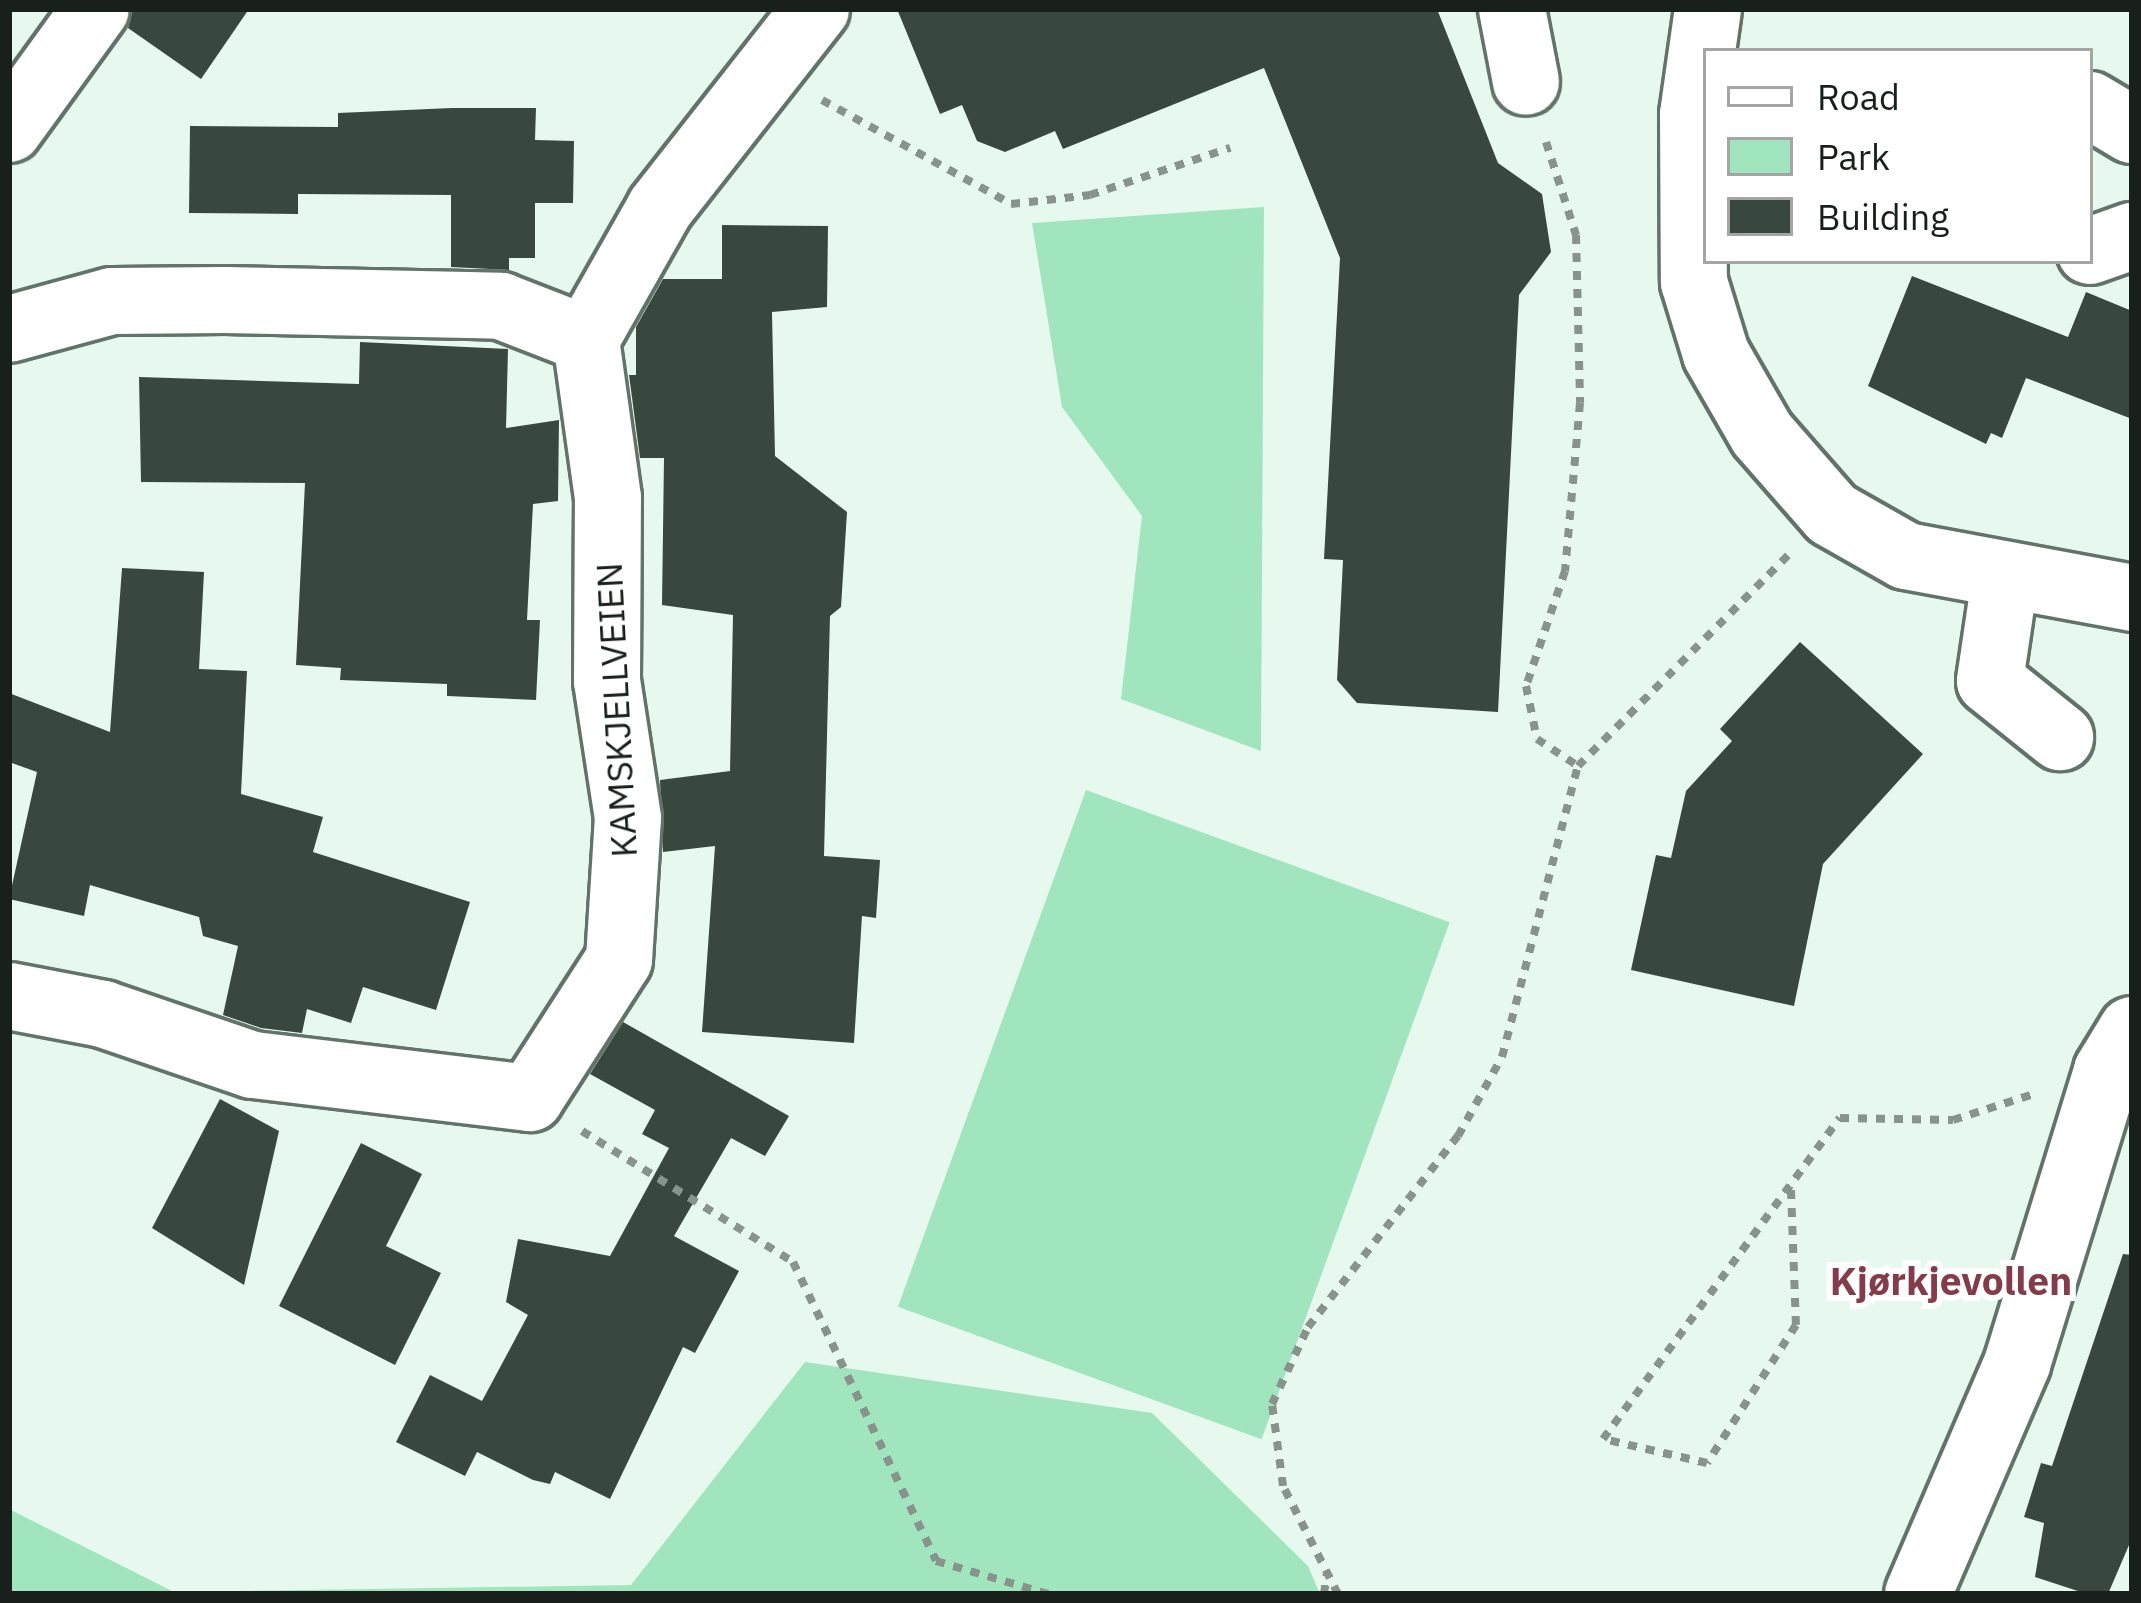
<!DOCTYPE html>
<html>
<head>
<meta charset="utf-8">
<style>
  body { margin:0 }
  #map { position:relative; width:2141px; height:1603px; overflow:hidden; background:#e7f9ee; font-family:"IBM Plex Sans",sans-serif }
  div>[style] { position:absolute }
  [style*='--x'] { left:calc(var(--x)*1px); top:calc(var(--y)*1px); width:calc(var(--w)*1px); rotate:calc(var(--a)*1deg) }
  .green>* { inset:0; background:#a1e5be; transform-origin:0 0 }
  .building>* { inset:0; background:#39483f }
  .path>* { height:8px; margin-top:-4px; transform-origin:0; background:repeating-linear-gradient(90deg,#87938b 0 9px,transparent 0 18px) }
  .roads { filter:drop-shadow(3px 0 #627369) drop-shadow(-3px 0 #627369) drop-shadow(0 3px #627369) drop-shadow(0 -3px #627369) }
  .minor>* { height:66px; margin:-33px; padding:0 33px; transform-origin:33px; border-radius:33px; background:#fff }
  span { translate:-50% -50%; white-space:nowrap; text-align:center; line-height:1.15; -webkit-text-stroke:12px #fff; paint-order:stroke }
  .street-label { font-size:36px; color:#19201b }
  .neighbourhood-label { font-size:39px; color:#843c4b; font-weight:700 }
  .frame { position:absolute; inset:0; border:12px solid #19201b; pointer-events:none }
  .legend { position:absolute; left:1703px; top:48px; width:390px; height:216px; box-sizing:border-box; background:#fff; border:3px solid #a3a6a4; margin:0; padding:15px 21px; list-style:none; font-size:36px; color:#19201b }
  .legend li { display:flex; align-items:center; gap:24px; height:60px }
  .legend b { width:60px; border:3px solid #a3a6a4 }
</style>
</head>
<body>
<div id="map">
  <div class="green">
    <div style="clip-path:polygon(1264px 207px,1261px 751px,1121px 699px,1142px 516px,1062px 407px,1032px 223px)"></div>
    <div style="left:1086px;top:790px;width:387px;height:550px;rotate:20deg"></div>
    <div style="clip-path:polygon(805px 1362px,1152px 1413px,1308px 1566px,1320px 1594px,9px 1594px,9px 1509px,174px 1592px,631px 1585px)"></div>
  </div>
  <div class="building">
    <div style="clip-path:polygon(133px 9px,249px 9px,201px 79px,128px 28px)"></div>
    <div style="clip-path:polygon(897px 9px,1437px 9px,1498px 163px,1542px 194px,1551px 252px,1519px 295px,1498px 712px,1357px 703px,1337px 680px,1343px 560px,1324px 559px,1340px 258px,1264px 68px,1063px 149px,1055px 131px,1005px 152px,977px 141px,962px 105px,940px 114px)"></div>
    <div style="clip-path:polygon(452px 108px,536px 108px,535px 140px,574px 141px,573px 203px,535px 203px,535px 258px,509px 258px,509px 270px,451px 267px,451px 195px,298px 194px,298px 214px,189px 213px,190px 126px,338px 127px,338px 113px)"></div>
    <div style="clip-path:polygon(722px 225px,828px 226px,827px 307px,772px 312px,775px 456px,847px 512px,841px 607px,830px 616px,824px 856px,880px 860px,876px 918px,862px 916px,854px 1043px,702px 1032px,715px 846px,663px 852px,660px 780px,730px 771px,733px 615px,662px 605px,664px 458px,640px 458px,629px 375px,636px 375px,636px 327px,663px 279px,722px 279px)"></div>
    <div style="clip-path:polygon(1912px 276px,2068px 337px,2086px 292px,2132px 311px,2132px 419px,2026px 378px,2002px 438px,1991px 433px,1986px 444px,1868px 386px)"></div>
    <div style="clip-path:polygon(360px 342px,508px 349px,506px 428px,559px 420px,558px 501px,533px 504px,527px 620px,540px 620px,536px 700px,447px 696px,447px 684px,340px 680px,341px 668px,296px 665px,305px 483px,141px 482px,139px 377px,359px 384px)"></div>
    <div style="clip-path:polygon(122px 568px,204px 572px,199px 669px,247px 671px,241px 794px,323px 817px,313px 852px,470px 902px,436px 1010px,363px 987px,351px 1023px,307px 1009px,302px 1033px,261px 1028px,223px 1015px,238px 946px,203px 936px,199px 917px,90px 885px,84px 916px,9px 899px,37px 772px,9px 762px,9px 693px,110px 732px)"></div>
    <div style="clip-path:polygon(1800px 642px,1923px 754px,1823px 864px,1794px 1006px,1631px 970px,1656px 855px,1671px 858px,1686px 791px,1732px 741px,1720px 729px)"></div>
    <div style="clip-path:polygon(623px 1022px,789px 1116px,765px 1156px,731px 1138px,674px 1236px,739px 1271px,695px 1353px,683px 1347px,610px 1499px,555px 1472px,550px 1484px,533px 1480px,477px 1452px,465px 1476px,396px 1442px,430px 1375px,482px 1401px,528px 1315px,506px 1302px,518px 1239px,610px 1256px,669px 1148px,642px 1134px,655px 1110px,590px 1074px)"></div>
    <div style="clip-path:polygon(220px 1099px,279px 1131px,244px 1285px,152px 1228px)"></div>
    <div style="clip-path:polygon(361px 1143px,422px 1174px,386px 1246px,441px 1273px,395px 1365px,279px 1306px)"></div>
    <div style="clip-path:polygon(2123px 1254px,2132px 1255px,2132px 1538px,2108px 1594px,2087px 1594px,2035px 1577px,2044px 1523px,2024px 1517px,2041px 1463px,2052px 1466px)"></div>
  </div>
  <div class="path">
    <div style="--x:822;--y:100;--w:216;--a:28.8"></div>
    <div style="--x:1011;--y:204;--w:80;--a:-6.5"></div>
    <div style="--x:1090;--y:195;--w:148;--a:-18.6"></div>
    <div style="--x:1546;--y:142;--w:98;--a:72.1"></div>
    <div style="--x:1576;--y:235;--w:168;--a:88.6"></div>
    <div style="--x:1580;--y:403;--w:169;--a:95.1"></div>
    <div style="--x:1565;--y:571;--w:121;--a:108.7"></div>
    <div style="--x:1526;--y:686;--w:54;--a:78.3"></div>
    <div style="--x:1537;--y:739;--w:49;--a:33.4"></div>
    <div style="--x:582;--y:1131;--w:248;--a:31.8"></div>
    <div style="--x:793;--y:1262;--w:331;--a:64.4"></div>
    <div style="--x:936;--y:1561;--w:117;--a:16.4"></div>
    <div style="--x:1791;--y:1190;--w:135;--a:87.9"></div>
    <div style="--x:1796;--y:1325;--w:164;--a:122.8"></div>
    <div style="--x:1707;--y:1463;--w:107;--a:-167"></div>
    <div style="--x:1603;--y:1439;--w:399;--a:-53.6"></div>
    <div style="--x:1840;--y:1118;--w:113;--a:1"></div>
    <div style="--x:1953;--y:1120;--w:82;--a:-17.8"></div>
    <div style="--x:1324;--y:1594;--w:22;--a:-82"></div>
    <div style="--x:1338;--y:1594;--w:121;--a:-117"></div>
    <div style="--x:1283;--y:1486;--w:83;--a:-97.6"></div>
    <div style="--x:1272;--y:1404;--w:85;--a:-64.9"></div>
    <div style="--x:1308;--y:1327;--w:243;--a:-51.9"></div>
    <div style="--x:1458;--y:1136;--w:90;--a:-60.9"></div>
    <div style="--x:1502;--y:1057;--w:301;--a:-75.4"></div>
    <div style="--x:1578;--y:766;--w:299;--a:-45.1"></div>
  </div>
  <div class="roads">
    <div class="minor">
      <div style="--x:1512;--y:9;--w:74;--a:79.1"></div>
      <div style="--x:1708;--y:9;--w:107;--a:98.1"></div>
      <div style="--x:1693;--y:115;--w:167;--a:89.7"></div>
      <div style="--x:1694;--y:282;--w:75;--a:73"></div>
      <div style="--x:1716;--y:354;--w:92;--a:60.1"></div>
      <div style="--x:1762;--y:434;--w:106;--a:48.8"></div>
      <div style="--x:1832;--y:514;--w:85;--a:29.6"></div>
      <div style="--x:1906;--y:556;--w:230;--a:10.5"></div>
      <div style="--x:2090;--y:105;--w:49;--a:30.8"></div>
      <div style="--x:9;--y:129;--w:148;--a:-54.1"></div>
      <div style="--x:2090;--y:251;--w:45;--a:-19.7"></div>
      <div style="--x:9;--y:329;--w:107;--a:-15.2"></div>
      <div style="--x:112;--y:301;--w:113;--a:-0.5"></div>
      <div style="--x:225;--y:300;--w:276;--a:1.2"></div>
      <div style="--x:501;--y:306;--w:91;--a:21.2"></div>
      <div style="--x:2005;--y:579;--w:103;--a:98.4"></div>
      <div style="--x:1990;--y:681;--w:90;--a:38.7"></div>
      <div style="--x:9;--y:996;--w:96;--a:10.8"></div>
      <div style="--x:103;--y:1014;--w:158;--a:18.8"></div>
      <div style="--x:253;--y:1065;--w:279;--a:6.8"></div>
      <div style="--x:530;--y:1098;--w:164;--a:-57.2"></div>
      <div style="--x:619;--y:960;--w:142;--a:-86.4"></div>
      <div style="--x:628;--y:818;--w:139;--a:-98.7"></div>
      <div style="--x:607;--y:681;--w:183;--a:-89.7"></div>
      <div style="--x:608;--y:498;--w:161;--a:-97.9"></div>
      <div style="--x:586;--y:339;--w:150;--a:-60.5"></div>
      <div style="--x:660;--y:208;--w:253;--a:-51.9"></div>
      <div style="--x:1918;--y:1594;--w:250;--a:-66.7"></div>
      <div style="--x:2017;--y:1364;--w:307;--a:-72.9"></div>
      <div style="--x:2107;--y:1071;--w:48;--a:-58.6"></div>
    </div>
  </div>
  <div class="street-label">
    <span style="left:616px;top:710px;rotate:-93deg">KAMSKJELLVEIEN</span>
  </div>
  <div class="neighbourhood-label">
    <span style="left:1951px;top:1281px">Kjørkjevollen</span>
  </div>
  <div class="frame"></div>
  <ul class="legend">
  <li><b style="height:15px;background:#fff"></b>Road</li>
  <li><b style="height:33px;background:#a1e5be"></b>Park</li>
  <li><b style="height:33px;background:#39483f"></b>Building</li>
  </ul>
</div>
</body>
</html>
